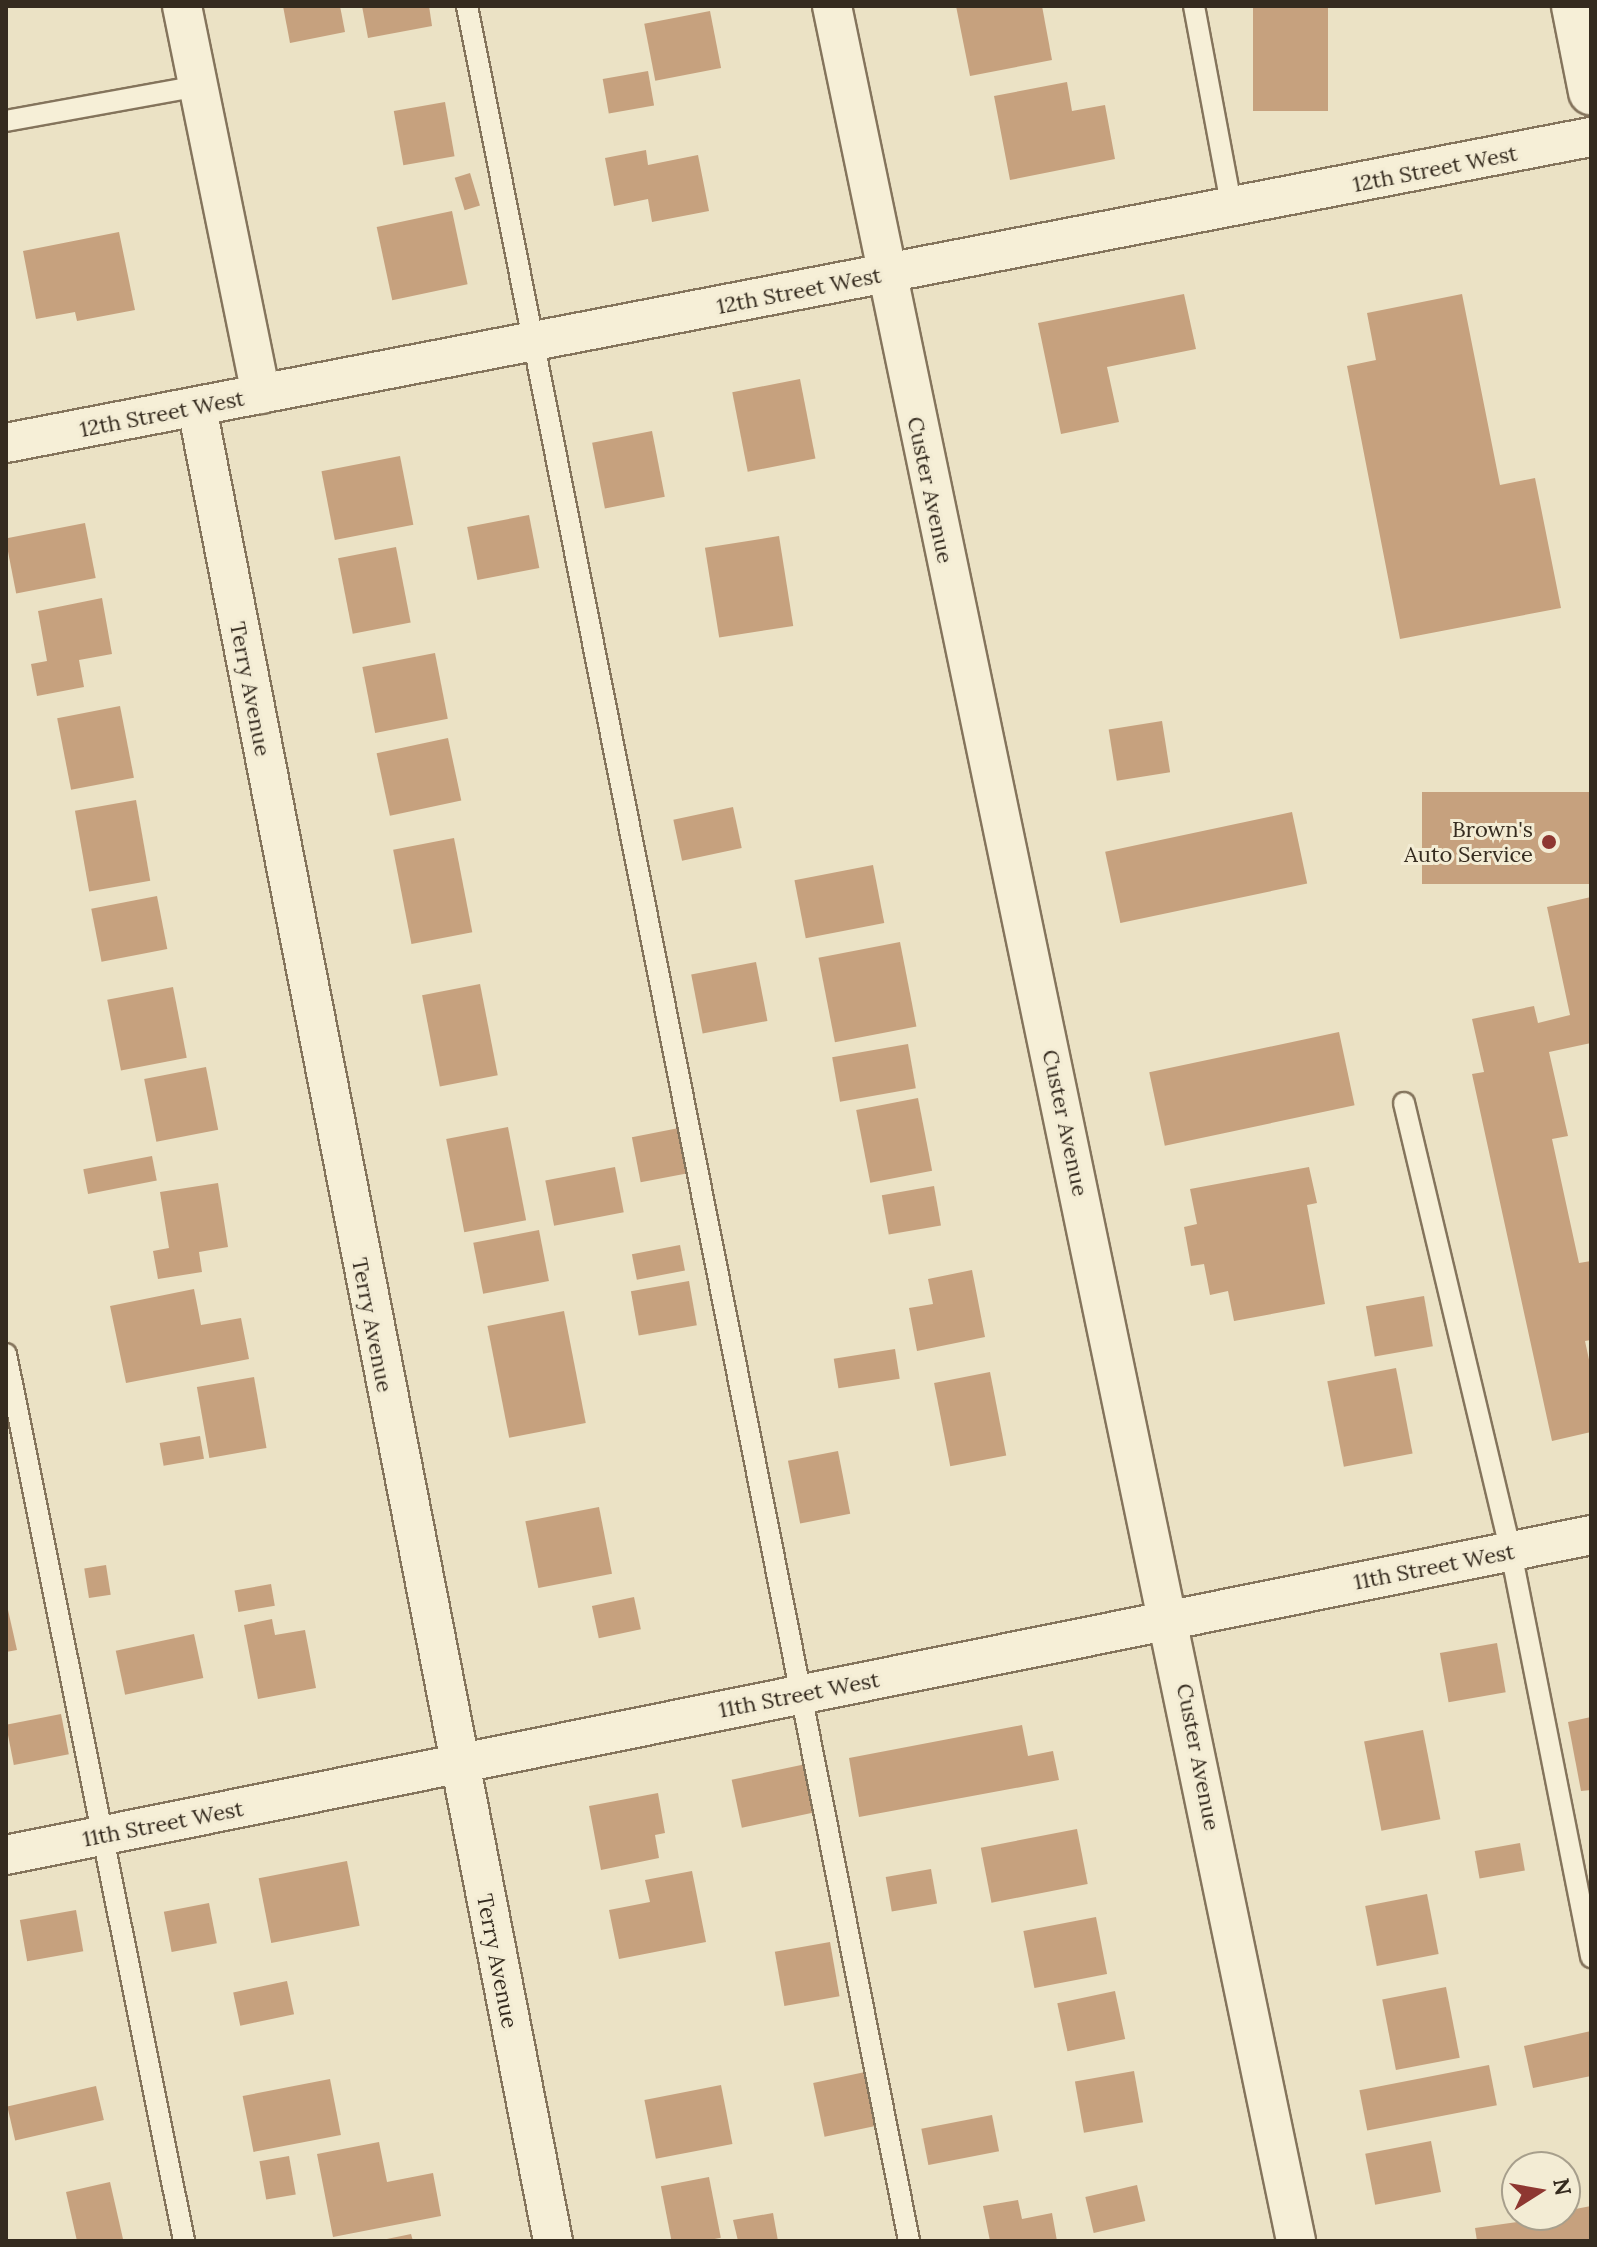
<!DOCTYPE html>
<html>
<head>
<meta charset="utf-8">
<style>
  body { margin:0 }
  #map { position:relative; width:1597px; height:2247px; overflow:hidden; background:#ebe2c5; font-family:Lora,serif }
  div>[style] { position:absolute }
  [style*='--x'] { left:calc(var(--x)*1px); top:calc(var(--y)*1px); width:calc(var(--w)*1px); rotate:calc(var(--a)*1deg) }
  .building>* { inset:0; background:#c6a17e; transform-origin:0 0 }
  .roads { filter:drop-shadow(2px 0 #84745c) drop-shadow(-2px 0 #84745c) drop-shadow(0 2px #84745c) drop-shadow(0 -2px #84745c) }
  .lane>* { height:20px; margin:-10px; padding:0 10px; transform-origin:10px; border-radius:10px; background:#f6efd7 }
  .street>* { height:38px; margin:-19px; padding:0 19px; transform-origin:19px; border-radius:19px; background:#f6efd7 }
  .secondary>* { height:44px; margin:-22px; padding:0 22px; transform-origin:22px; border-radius:22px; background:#f6efd7 }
  .dots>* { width:22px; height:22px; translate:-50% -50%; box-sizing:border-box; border:4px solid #f3ecd4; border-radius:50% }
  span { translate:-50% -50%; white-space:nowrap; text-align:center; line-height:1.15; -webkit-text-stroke:6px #f3ecd4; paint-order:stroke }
  .street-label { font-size:22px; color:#352b1f }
  .poi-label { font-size:22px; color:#352b1f }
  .right { translate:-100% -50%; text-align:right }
  .frame { position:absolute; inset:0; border:8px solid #352b1f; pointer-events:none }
  .north { position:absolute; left:1501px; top:2151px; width:80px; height:80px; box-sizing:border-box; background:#f3ecd4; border:2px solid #a79f8c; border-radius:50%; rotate:79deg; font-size:22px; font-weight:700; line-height:32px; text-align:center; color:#352b1f }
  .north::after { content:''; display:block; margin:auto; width:28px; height:36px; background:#8e3731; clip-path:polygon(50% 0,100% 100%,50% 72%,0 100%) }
</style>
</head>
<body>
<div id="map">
  <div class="building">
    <div style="clip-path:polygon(283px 6px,340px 6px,345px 32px,290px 43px)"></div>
    <div style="clip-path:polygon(362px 6px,429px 6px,432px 26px,368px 38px)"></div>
    <div style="clip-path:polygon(956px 6px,1042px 6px,1052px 60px,970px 76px)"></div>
    <div style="left:1253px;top:6px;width:75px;height:105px"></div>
    <div style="left:710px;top:11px;width:58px;height:67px;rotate:79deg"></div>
    <div style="left:648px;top:71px;width:35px;height:46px;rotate:80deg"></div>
    <div style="clip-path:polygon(1067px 82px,1072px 111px,1105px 105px,1115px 159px,1010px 180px,994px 96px)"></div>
    <div style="left:445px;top:102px;width:55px;height:52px;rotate:80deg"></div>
    <div style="clip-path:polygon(646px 150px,648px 165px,698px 155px,709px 211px,652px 222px,648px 199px,614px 206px,605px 158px)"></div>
    <div style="left:470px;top:173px;width:34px;height:16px;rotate:73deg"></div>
    <div style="left:452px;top:211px;width:75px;height:77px;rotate:78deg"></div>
    <div style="clip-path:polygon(119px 232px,135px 310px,77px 321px,75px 312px,36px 319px,23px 251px)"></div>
    <div style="clip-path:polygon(1184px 294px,1196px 349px,1107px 367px,1119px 422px,1061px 434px,1038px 323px)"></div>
    <div style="clip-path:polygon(1462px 294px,1500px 485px,1535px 478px,1561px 608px,1400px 639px,1347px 366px,1376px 360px,1367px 313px)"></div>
    <div style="left:800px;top:379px;width:81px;height:69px;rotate:79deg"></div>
    <div style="left:652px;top:431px;width:67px;height:61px;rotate:79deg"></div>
    <div style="left:400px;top:456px;width:70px;height:80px;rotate:79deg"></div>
    <div style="left:529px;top:515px;width:54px;height:63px;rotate:79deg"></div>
    <div style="left:85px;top:523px;width:56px;height:81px;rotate:79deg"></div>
    <div style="left:779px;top:536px;width:91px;height:75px;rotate:81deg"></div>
    <div style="left:396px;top:547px;width:77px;height:59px;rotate:79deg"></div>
    <div style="clip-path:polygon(102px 598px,112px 654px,79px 660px,84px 687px,37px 696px,31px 664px,47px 661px,38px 611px)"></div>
    <div style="left:435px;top:653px;width:67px;height:74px;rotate:79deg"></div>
    <div style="left:120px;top:706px;width:73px;height:64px;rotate:79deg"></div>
    <div style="left:1162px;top:721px;width:52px;height:54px;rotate:81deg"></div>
    <div style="left:448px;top:738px;width:64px;height:73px;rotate:78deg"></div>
    <div style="left:1591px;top:792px;width:92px;height:169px;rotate:90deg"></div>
    <div style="left:136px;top:800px;width:82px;height:62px;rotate:80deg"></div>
    <div style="left:733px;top:807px;width:42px;height:61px;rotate:78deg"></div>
    <div style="left:1292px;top:812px;width:73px;height:191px;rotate:78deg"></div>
    <div style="left:454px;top:838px;width:96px;height:62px;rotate:79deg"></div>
    <div style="left:873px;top:865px;width:59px;height:80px;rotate:79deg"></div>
    <div style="left:157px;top:896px;width:54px;height:67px;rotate:79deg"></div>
    <div style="clip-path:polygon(1591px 897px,1591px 1043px,1549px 1052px,1568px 1136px,1552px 1139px,1579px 1263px,1591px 1261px,1591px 1340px,1585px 1341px,1591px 1369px,1591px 1432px,1552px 1441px,1472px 1074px,1484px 1072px,1472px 1019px,1534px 1006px,1538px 1023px,1570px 1015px,1547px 907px)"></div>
    <div style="left:900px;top:942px;width:86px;height:83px;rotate:79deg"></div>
    <div style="left:756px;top:962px;width:60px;height:66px;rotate:79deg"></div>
    <div style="left:480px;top:984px;width:93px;height:59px;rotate:79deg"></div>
    <div style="left:173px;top:987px;width:72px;height:67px;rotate:79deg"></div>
    <div style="left:1339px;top:1032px;width:75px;height:194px;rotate:78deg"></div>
    <div style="left:908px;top:1044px;width:45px;height:77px;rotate:80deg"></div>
    <div style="left:206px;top:1067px;width:64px;height:63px;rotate:79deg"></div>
    <div style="left:918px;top:1098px;width:74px;height:63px;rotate:79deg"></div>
    <div style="left:508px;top:1127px;width:95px;height:63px;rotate:79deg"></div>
    <div style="left:679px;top:1128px;width:46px;height:48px;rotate:79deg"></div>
    <div style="left:152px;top:1156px;width:25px;height:70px;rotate:79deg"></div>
    <div style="left:615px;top:1167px;width:46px;height:71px;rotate:79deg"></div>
    <div style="clip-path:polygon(1309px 1167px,1317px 1203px,1307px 1205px,1325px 1304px,1234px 1321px,1228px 1291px,1210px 1295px,1204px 1264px,1191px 1266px,1184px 1227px,1197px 1224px,1190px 1189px)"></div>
    <div style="clip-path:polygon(218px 1183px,228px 1247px,199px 1252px,202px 1272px,158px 1279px,153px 1251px,169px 1248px,160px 1192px)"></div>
    <div style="left:934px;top:1186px;width:40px;height:53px;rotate:80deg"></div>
    <div style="left:539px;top:1230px;width:52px;height:67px;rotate:79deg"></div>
    <div style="left:680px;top:1245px;width:26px;height:49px;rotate:79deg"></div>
    <div style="clip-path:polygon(972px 1270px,985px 1337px,917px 1351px,909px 1308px,933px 1304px,928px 1279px)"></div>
    <div style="left:689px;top:1281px;width:45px;height:59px;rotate:80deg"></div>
    <div style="clip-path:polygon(194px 1289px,201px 1325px,241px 1318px,249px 1359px,126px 1383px,110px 1306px)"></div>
    <div style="left:1424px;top:1296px;width:51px;height:59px;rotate:80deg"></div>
    <div style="left:564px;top:1311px;width:114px;height:78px;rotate:79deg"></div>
    <div style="left:895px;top:1349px;width:30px;height:62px;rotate:81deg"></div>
    <div style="left:1396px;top:1368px;width:87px;height:70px;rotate:79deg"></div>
    <div style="left:990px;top:1372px;width:85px;height:57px;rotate:79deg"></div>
    <div style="left:254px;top:1377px;width:72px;height:58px;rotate:80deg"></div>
    <div style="left:200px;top:1436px;width:23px;height:41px;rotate:80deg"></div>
    <div style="left:838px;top:1451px;width:64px;height:51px;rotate:79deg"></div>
    <div style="left:599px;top:1507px;width:68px;height:75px;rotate:79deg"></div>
    <div style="left:106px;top:1565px;width:30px;height:22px;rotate:81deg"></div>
    <div style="left:271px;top:1584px;width:22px;height:37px;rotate:80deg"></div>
    <div style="left:634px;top:1597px;width:33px;height:43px;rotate:78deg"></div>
    <div style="clip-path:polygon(6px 1601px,17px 1650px,6px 1652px)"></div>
    <div style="clip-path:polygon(272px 1619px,275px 1635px,305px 1630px,316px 1688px,258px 1699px,244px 1625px)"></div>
    <div style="left:194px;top:1634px;width:45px;height:80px;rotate:78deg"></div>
    <div style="left:1497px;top:1643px;width:50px;height:58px;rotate:80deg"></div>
    <div style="left:61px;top:1714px;width:41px;height:56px;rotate:79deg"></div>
    <div style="clip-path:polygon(1591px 1717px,1591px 1790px,1581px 1791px,1568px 1722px)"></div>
    <div style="clip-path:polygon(1022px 1725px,1028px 1756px,1053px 1751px,1059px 1780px,859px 1817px,849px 1758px)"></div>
    <div style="left:1423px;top:1730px;width:91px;height:60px;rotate:79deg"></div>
    <div style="left:806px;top:1764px;width:49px;height:76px;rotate:78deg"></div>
    <div style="clip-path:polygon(658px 1793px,665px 1833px,655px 1835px,659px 1858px,601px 1870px,589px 1806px)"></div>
    <div style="left:1077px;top:1829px;width:56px;height:98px;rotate:79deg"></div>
    <div style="left:1520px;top:1843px;width:28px;height:46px;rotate:80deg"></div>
    <div style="left:347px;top:1861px;width:66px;height:90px;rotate:79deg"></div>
    <div style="left:931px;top:1869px;width:35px;height:46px;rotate:80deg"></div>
    <div style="clip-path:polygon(692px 1871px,706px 1942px,619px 1959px,609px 1910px,650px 1902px,645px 1880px)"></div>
    <div style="left:1427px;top:1894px;width:61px;height:63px;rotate:79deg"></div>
    <div style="left:209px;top:1903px;width:41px;height:46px;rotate:79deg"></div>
    <div style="left:76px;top:1910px;width:42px;height:57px;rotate:80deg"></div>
    <div style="left:1096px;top:1917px;width:58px;height:74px;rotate:79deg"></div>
    <div style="left:830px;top:1942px;width:55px;height:56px;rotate:80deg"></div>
    <div style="left:287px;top:1981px;width:34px;height:55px;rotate:78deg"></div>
    <div style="left:1446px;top:1987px;width:72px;height:65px;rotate:79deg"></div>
    <div style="left:1115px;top:1991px;width:49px;height:59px;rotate:78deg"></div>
    <div style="clip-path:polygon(1591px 2031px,1591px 2076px,1533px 2088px,1524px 2046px)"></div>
    <div style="left:1489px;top:2065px;width:41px;height:132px;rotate:79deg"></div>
    <div style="left:1134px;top:2071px;width:52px;height:60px;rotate:80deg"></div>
    <div style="left:865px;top:2072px;width:55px;height:53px;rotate:78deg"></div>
    <div style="left:330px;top:2079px;width:57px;height:89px;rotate:79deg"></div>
    <div style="left:721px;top:2085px;width:60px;height:78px;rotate:79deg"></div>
    <div style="left:96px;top:2086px;width:35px;height:91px;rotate:77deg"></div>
    <div style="left:992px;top:2115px;width:37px;height:72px;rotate:79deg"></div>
    <div style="left:1431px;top:2141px;width:52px;height:67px;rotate:79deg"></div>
    <div style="clip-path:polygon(379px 2142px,387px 2182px,433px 2173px,441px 2216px,333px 2237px,317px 2154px)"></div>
    <div style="left:289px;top:2156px;width:39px;height:30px;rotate:80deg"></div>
    <div style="left:709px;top:2177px;width:62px;height:49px;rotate:79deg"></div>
    <div style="clip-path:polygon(110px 2182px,123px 2239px,77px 2241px,66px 2192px)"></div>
    <div style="left:1137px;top:2185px;width:37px;height:53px;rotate:77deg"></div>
    <div style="clip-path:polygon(1018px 2200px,1022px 2219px,1052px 2213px,1057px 2241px,990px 2241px,983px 2206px)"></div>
    <div style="clip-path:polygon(1591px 2206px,1591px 2241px,1477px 2241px,1475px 2228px,1565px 2215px,1565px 2211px)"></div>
    <div style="clip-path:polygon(773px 2213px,778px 2241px,738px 2241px,733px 2220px)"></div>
    <div style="clip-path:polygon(411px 2234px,413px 2241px,382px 2241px,382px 2240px)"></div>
  </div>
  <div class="roads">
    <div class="lane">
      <div style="--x:467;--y:6;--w:2278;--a:78.81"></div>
      <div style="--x:1194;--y:6;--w:208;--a:79.4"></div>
      <div style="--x:6;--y:121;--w:195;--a:-10.3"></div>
      <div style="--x:1404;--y:1103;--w:462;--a:76.6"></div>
      <div style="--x:1511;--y:1552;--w:413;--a:78.8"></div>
      <div style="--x:6;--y:1354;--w:905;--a:78.65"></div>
    </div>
    <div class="street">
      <div style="--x:182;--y:6;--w:396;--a:78.5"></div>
      <div style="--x:832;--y:6;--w:2283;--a:78.27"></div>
      <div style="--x:197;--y:408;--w:1867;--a:79.01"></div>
      <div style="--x:6;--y:443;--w:1614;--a:-10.93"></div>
      <div style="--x:6;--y:1855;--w:1617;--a:-11.41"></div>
    </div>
    <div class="secondary">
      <div style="--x:1574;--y:6;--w:88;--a:78.8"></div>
    </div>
  </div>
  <div class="dots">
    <div style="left:1549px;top:842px;background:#8e3731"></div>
  </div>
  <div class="street-label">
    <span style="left:1435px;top:169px;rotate:-11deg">12th Street West</span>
    <span style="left:799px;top:291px;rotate:-11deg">12th Street West</span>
    <span style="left:162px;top:414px;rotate:-11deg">12th Street West</span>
    <span style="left:930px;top:490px;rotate:78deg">Custer Avenue</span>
    <span style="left:250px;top:689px;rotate:79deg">Terry Avenue</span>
    <span style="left:1065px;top:1123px;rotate:78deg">Custer Avenue</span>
    <span style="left:372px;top:1325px;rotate:79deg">Terry Avenue</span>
    <span style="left:1434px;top:1567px;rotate:-11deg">11th Street West</span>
    <span style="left:799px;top:1695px;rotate:-11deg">11th Street West</span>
    <span style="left:1198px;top:1757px;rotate:79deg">Custer Avenue</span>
    <span style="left:163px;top:1824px;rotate:-11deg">11th Street West</span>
    <span style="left:497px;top:1961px;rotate:79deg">Terry Avenue</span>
  </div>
  <div class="poi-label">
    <span class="right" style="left:1533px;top:842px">Brown's<br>Auto Service</span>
  </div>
  <div class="frame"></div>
  <div class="north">N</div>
</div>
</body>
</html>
